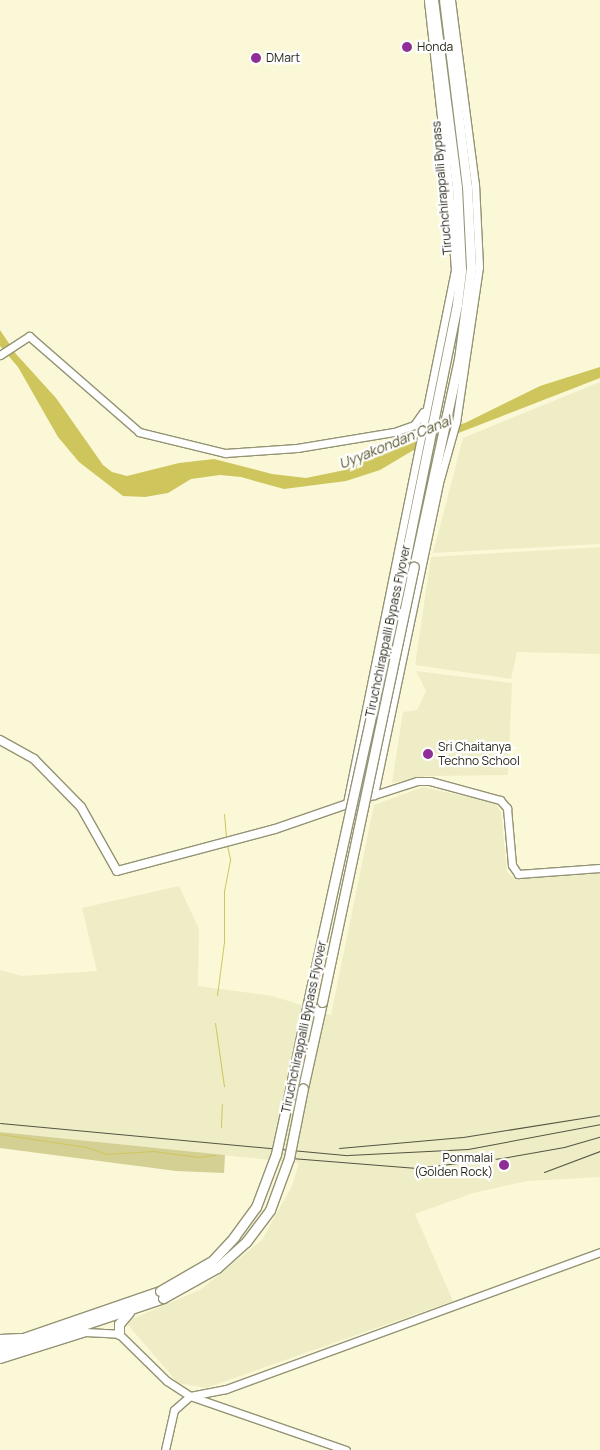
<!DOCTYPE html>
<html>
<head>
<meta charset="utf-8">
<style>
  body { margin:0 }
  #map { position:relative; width:600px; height:1450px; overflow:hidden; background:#faf8d7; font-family:Manrope,sans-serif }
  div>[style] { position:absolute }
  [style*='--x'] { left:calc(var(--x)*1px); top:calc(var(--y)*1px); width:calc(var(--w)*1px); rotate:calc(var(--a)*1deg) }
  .built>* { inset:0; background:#efedc6 }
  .green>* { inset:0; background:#d4d093 }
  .water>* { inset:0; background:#cec65c }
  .stream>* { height:1px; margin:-0.5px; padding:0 0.5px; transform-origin:0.5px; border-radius:0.5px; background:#cec65c }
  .roads { filter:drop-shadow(1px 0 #949374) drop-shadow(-1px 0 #949374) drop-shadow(0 1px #949374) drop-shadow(0 -1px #949374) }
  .tertiary>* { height:7px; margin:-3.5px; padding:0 3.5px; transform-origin:3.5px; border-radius:3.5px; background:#fff }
  .secondary>* { height:8px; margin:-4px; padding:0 4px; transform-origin:4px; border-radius:4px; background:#fff }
  .trunk>* { height:9px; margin:-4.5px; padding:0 4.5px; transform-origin:4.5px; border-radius:4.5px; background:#fff }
  .rail>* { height:1px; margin:-0.5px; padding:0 0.5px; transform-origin:0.5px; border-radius:0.5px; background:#545443 }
  .bridges { filter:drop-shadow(1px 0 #949374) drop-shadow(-1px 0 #949374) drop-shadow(0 1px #949374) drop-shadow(0 -1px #949374) }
  .trunk-bridge>* { height:9px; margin:-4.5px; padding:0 4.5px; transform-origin:4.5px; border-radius:4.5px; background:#fff }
  .dots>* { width:14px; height:14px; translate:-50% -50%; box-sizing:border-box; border:2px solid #fff; border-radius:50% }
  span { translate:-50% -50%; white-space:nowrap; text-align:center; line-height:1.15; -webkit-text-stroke:4.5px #fff; paint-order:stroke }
  .poi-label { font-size:12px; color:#27271a }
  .left { translate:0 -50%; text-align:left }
  .right { translate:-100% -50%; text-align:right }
  .street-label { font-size:12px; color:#27271a }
  .water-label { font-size:14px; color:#565227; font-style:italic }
</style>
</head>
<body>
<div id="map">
  <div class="built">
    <div style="clip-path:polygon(600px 382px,600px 544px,433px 553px,463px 438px)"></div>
    <div style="clip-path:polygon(600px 547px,600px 654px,517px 652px,511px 679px,415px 665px,431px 557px)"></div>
    <div style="clip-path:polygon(416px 671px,512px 683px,508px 775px,427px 776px,392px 783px,403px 712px,417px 710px,426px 691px)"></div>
    <div style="clip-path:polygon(423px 787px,495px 803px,501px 812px,507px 872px,514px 878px,600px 873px,600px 1177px,527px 1181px,473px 1193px,415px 1214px,453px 1301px,206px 1388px,178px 1383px,128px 1325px,132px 1319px,200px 1290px,262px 1240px,292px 1186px,299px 1163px,0 1132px,0 970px,22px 976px,97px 971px,82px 908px,179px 886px,199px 929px,198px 986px,273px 996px,331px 1015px,374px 805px)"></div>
  </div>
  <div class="green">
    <div style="clip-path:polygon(0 1132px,225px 1155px,224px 1173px,176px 1171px,0 1148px)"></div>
  </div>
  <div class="water">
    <div style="clip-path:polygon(0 330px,16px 354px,56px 398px,103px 465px,112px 472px,127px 476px,179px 463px,214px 459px,272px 474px,306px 478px,345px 470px,418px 435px,465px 423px,540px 386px,600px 367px,600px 378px,412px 451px,380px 470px,346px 481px,284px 489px,241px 477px,220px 475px,191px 479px,168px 493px,145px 497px,123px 496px,79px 462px,58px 437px,18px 367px,0 346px)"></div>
  </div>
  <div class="stream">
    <div style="--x:224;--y:814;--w:25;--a:85"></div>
    <div style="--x:217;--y:995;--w:53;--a:-82.5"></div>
    <div style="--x:224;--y:942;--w:51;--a:-90"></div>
    <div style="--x:224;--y:891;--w:33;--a:-79"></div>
    <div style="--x:230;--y:859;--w:14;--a:-102"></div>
    <div style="--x:215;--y:1023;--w:64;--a:81.9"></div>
    <div style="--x:221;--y:1127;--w:23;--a:-88"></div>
    <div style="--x:0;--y:1134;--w:87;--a:8.6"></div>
    <div style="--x:86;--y:1147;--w:21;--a:19"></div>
    <div style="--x:106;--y:1154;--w:47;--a:-3.7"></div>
    <div style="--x:153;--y:1151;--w:46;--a:7.4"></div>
    <div style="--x:199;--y:1157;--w:16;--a:-7"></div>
  </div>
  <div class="roads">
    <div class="tertiary">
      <div style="--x:451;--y:0;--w:186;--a:82.6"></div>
      <div style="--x:475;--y:184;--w:83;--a:87.2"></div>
      <div style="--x:479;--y:267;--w:157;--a:98.4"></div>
      <div style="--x:456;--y:422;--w:63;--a:105.6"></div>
      <div style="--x:439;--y:483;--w:319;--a:101.8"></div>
      <div style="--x:374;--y:795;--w:45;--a:-18"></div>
      <div style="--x:417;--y:781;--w:13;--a:0"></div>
      <div style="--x:430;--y:781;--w:73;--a:15.2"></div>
      <div style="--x:500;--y:800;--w:11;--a:49"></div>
      <div style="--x:507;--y:808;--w:57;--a:85"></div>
      <div style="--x:512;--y:865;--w:11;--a:56"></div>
      <div style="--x:518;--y:874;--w:82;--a:-4.2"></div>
      <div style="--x:0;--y:355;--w:35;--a:-33"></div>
      <div style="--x:29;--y:336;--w:146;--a:41.1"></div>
      <div style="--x:139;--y:432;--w:89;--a:13.7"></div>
      <div style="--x:225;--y:453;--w:72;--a:-4"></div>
      <div style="--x:297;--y:448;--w:98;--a:-9.4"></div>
      <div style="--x:394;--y:432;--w:21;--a:-19"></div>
      <div style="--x:414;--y:425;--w:16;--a:-55"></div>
      <div style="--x:347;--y:803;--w:544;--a:-78.55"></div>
      <div style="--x:455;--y:270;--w:82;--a:-94.2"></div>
      <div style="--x:449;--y:188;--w:189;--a:-96.4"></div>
      <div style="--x:0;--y:1338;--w:20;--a:-3"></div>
      <div style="--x:0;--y:1359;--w:89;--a:-17.6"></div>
      <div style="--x:85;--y:1332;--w:34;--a:3"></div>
      <div style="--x:119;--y:1334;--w:67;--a:44.4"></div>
      <div style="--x:167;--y:1381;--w:27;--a:33"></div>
      <div style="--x:190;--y:1396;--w:165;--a:19.1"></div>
      <div style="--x:165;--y:1450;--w:41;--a:-77.3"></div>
      <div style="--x:174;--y:1410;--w:21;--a:-41"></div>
      <div style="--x:190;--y:1396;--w:37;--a:-11"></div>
      <div style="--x:226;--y:1389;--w:398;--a:-20.1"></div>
    </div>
    <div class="secondary">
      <div style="--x:0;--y:740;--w:39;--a:29"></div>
      <div style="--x:34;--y:759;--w:67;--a:45.6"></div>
      <div style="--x:81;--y:807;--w:73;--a:60.6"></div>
      <div style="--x:117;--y:871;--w:163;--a:-14.9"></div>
      <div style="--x:275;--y:829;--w:105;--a:-19"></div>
    </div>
    <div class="trunk">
      <div style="--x:404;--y:565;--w:266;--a:-78.5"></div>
      <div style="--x:457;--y:304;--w:35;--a:-83"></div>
      <div style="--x:461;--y:269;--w:82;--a:-92.8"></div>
      <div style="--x:457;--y:187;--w:189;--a:-97.3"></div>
      <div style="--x:414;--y:567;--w:213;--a:-77.8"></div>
      <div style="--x:459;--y:359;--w:92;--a:-82.5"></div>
      <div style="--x:471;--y:268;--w:81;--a:-92.8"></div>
      <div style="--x:467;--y:187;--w:188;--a:-97"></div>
      <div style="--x:291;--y:1085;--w:89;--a:-78.3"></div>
      <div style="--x:303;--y:1088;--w:88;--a:-77.5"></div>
      <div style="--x:119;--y:1334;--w:10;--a:-90"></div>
      <div style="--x:119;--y:1324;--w:16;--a:-50"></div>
      <div style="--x:0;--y:1346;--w:169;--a:-19"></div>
      <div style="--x:0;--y:1353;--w:172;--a:-18.6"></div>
    </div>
  </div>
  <div class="rail">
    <div style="--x:0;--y:1123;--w:349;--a:5.3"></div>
    <div style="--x:348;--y:1155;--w:120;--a:-2.9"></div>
    <div style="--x:468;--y:1149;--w:134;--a:-10.7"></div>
    <div style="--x:339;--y:1148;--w:124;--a:-5.1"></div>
    <div style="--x:463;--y:1137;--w:139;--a:-9.1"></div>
    <div style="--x:291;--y:1158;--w:123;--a:4.6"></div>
    <div style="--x:414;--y:1168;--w:89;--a:-6.5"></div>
    <div style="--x:502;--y:1158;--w:63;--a:-10.1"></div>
    <div style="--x:564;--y:1147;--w:37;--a:-16"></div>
    <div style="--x:544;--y:1172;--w:60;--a:-20.6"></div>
  </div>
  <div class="bridges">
    <div class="trunk-bridge">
      <div style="--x:309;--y:998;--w:443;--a:-77.6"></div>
      <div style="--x:322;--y:1002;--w:445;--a:-78.1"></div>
      <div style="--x:160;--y:1291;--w:60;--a:-30"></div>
      <div style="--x:212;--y:1261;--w:33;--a:-47"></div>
      <div style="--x:234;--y:1237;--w:37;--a:-54"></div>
      <div style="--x:256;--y:1207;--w:57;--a:-69.3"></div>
      <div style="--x:276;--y:1154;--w:71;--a:-77.7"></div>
      <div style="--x:163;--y:1298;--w:62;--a:-29.1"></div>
      <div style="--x:217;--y:1268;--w:39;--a:-42"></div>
      <div style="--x:246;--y:1242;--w:40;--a:-53"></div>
      <div style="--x:270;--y:1210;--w:55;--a:-69.9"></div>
      <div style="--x:289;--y:1158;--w:71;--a:-78.7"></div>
    </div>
  </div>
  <div class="dots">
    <div style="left:407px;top:47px;background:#8e2e96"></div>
    <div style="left:256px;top:58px;background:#8e2e96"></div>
    <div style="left:428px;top:754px;background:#8e2e96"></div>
    <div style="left:504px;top:1165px;background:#8e2e96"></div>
  </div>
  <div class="poi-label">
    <span class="left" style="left:417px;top:47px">Honda</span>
    <span class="left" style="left:266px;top:58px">DMart</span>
    <span class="left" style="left:438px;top:754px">Sri Chaitanya<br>Techno School</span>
    <span class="right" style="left:493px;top:1165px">Ponmalai<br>(Golden Rock)</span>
  </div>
  <div class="street-label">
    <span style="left:442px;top:188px;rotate:-95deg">Tiruchchirappalli Bypass</span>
    <span style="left:388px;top:631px;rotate:-78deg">Tiruchchirappalli Bypass Flyover</span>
    <span style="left:304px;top:1027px;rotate:-78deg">Tiruchchirappalli Bypass Flyover</span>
  </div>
  <div class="water-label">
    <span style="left:395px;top:442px;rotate:-22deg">Uyyakondan Canal</span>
  </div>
</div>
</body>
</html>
